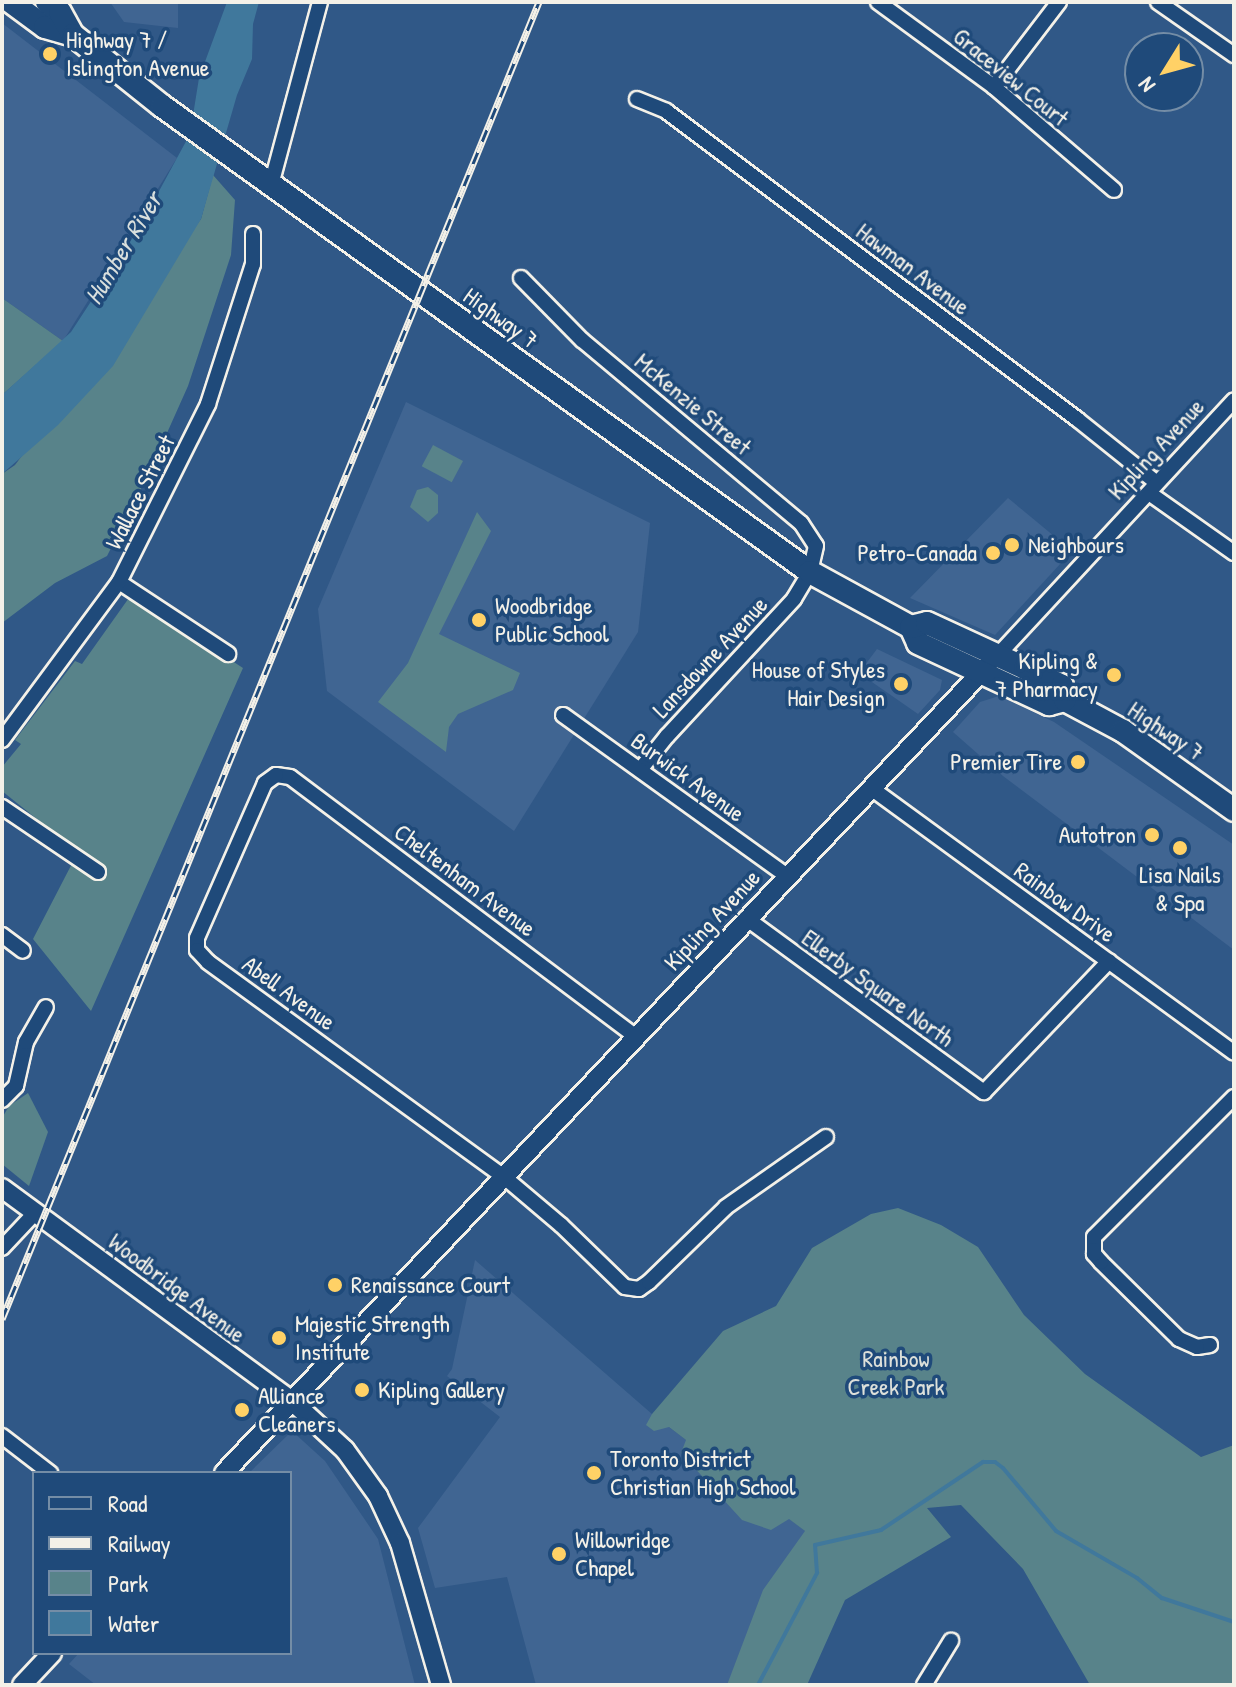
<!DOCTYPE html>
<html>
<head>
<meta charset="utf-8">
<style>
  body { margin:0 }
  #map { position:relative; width:1236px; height:1687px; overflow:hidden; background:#305887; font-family:"Patrick Hand",sans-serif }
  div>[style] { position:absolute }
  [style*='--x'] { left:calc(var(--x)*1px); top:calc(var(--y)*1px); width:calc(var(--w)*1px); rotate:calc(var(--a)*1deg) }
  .built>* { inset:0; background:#406592 }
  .green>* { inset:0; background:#58838a; transform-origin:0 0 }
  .water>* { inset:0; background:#40789c }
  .stream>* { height:4px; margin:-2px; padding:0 2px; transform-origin:2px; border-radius:2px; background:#40789c }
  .roads { filter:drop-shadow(2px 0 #f4f1e8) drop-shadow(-2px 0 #f4f1e8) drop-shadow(0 2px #f4f1e8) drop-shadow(0 -2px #f4f1e8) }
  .minor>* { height:14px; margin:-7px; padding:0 7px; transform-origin:7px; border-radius:7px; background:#1f4a7a }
  .tertiary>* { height:18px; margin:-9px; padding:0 9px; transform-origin:9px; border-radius:9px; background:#1f4a7a }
  .primary>* { height:22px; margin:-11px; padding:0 11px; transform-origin:11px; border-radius:11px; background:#1f4a7a }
  .rail>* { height:7px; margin-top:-3.5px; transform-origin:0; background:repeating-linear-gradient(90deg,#1f4a7a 0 12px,#f4f1e8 0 24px); box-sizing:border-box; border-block:2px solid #f4f1e8 }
  .dots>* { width:22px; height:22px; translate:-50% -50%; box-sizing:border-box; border:4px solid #1f4a7a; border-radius:50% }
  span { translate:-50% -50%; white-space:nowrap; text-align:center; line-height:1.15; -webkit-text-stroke:7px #1f4a7a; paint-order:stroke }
  .poi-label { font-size:24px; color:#f4f1e8 }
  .left { translate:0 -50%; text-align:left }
  .right { translate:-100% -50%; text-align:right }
  .street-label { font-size:24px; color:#f4f1e8 }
  .park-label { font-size:24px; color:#dde0da }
  .water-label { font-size:26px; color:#d9dfdd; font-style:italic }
  .frame { position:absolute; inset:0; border:4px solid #f4f1e8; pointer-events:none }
  .legend { position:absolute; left:32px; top:1471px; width:260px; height:184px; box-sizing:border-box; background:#1f4a7a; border:2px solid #748da6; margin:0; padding:10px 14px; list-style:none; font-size:24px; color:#f4f1e8 }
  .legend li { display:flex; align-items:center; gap:16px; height:40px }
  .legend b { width:40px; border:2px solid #748da6 }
  .north { position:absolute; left:1124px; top:32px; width:80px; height:80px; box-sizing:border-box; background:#1f4a7a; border:2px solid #748da6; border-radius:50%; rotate:233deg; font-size:22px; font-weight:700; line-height:32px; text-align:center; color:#f4f1e8 }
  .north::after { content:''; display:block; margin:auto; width:28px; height:36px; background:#ffd166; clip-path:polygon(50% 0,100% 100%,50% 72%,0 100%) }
</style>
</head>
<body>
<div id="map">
  <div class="built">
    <div style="clip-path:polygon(110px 2px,178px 2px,178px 28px,124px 22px)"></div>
    <div style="clip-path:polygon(2px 23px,177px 158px,63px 341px,2px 298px)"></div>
    <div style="clip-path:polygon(406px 402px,650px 523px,638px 632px,514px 831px,327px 691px,318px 609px)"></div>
    <div style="clip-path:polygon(1008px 498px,1072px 551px,995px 635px,910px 598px)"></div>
    <div style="clip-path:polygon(877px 649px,942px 680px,940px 690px,918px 714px,859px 673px)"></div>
    <div style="clip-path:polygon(999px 696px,1054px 722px,1234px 845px,1234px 950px,1003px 776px,953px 732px,980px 702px)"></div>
    <div style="clip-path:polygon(475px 1260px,652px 1414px,851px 1566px,773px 1685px,536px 1685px,507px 1577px,435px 1588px,418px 1528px,500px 1417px,447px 1376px,452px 1369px)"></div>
    <div style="clip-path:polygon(292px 1431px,325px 1461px,378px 1539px,415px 1685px,96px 1685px,69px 1664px,79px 1653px,290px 1653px,290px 1473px,249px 1473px)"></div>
  </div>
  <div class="green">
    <div style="clip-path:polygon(213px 175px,235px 200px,231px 255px,188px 386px,150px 471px,107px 556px,55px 583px,2px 623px,2px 474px,15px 465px,201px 219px)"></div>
    <div style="clip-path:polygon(2px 298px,63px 341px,2px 395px)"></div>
    <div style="left:433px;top:445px;width:34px;height:24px;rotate:28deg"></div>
    <div style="clip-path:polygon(428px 487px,438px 495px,438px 513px,428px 522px,410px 507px,417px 490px)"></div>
    <div style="clip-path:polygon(477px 512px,491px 531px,439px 634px,520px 673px,513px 690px,458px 714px,449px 727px,446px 752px,378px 702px,408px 663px)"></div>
    <div style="clip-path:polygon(131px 595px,243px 668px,91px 1011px,33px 939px,78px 852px,2px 791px,2px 767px,21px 744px,15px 740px,75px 661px,82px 664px)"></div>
    <div style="clip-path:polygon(28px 1093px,48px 1132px,29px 1186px,2px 1164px,2px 1118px,9px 1106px)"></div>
    <div style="clip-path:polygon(898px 1208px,941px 1225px,978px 1247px,1024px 1315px,1085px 1374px,1201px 1457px,1234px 1445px,1234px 1685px,1090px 1685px,1023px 1569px,961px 1505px,927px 1508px,951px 1537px,845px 1600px,807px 1685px,727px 1685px,763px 1590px,805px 1531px,789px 1519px,771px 1530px,742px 1520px,681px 1453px,686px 1440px,669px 1427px,654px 1431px,646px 1425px,652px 1414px,723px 1331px,776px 1306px,812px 1248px,871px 1214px)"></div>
  </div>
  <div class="water">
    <div style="clip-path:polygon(227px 2px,259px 2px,253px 24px,252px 59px,237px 95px,201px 219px,113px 366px,58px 425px,2px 474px,2px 395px,71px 332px,139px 228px,190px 134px,199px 78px)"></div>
  </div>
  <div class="stream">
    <div style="--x:758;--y:1685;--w:127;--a:-62.2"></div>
    <div style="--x:817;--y:1573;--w:28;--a:-94"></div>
    <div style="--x:815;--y:1545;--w:68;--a:-12.8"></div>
    <div style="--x:881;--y:1530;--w:123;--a:-33.7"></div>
    <div style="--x:983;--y:1462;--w:12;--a:0"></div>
    <div style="--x:995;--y:1462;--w:10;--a:37"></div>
    <div style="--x:1003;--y:1468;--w:82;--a:49.9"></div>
    <div style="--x:1056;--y:1531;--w:94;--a:30.1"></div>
    <div style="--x:1137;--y:1578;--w:32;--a:39"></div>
    <div style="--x:1162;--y:1598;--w:76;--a:18.4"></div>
  </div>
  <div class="roads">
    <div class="minor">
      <div style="--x:878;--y:2;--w:144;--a:36.2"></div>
      <div style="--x:994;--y:87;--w:158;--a:40.6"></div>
      <div style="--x:1158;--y:2;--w:93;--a:34.9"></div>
      <div style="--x:994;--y:87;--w:107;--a:-52.6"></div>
      <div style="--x:637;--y:99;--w:31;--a:22"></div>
      <div style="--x:666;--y:111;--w:514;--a:36.85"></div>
      <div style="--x:1077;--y:419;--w:102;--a:38.7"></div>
      <div style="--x:271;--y:185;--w:189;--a:-75"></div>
      <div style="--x:521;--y:278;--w:87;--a:45.5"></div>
      <div style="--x:582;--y:340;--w:285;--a:39.9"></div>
      <div style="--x:801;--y:523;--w:27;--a:57"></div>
      <div style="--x:816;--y:546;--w:27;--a:103"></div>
      <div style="--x:810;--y:572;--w:31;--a:121"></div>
      <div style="--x:794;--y:599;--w:187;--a:132.8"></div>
      <div style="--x:667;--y:736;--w:43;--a:128.5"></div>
      <div style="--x:1149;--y:493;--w:104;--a:35.2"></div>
      <div style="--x:119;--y:582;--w:131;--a:33.4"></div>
      <div style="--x:998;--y:655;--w:347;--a:-47.2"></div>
      <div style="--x:563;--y:715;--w:276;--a:35.7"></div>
      <div style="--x:2;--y:740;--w:197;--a:-53.5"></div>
      <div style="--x:119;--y:582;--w:199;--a:-63.4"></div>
      <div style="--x:208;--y:404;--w:147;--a:-72.2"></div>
      <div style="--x:253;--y:264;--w:30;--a:-90"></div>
      <div style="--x:871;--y:788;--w:449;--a:36.1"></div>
      <div style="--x:2;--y:807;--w:116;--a:34.1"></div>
      <div style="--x:746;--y:918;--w:295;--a:36.2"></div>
      <div style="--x:984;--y:1092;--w:181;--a:-46.3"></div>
      <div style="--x:2;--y:935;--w:26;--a:37"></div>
      <div style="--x:635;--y:1036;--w:431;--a:-143.1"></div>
      <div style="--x:290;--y:777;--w:14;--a:-172"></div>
      <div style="--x:276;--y:775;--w:14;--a:144"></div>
      <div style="--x:265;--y:783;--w:169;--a:113.7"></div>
      <div style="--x:197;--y:938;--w:12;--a:90"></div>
      <div style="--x:197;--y:950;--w:16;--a:47"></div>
      <div style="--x:208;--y:962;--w:364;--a:36"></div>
      <div style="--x:503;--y:1176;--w:76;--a:40.2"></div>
      <div style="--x:561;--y:1225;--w:89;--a:44.1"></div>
      <div style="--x:625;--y:1287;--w:14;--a:8"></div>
      <div style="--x:639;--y:1289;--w:12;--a:-35"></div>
      <div style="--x:649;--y:1282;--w:107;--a:-44.2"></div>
      <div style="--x:726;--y:1207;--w:122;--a:-35"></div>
      <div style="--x:2;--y:1100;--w:20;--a:-45"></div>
      <div style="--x:16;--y:1086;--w:45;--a:-77.2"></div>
      <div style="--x:26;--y:1042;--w:40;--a:-60.3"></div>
      <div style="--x:2;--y:1248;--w:48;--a:-46.7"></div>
      <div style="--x:1210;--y:1345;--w:13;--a:171"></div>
      <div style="--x:1197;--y:1347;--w:20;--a:-156"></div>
      <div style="--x:1179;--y:1339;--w:110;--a:-135.4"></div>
      <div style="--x:1101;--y:1262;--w:11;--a:-131"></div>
      <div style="--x:1094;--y:1254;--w:17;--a:-90"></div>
      <div style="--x:1094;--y:1237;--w:198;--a:-45"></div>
      <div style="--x:2;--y:1436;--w:61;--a:37.6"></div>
      <div style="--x:924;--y:1685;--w:52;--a:-58.5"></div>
    </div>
    <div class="tertiary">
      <div style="--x:2;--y:1188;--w:360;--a:36.3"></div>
      <div style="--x:292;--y:1401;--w:72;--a:42.8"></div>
      <div style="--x:345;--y:1450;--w:57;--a:54.3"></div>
      <div style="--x:378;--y:1496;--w:52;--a:64.9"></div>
      <div style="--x:400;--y:1543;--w:148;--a:73.9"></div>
      <div style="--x:224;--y:1473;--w:1113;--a:-46.6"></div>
      <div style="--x:22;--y:1685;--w:44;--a:-46.8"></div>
    </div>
    <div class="primary">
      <div style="--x:11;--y:2;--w:42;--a:36.3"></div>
      <div style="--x:45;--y:27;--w:29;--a:16"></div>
      <div style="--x:47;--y:2;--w:16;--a:38"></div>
      <div style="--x:60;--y:12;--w:26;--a:61"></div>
      <div style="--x:73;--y:35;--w:114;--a:38.6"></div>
      <div style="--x:162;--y:106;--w:798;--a:35.72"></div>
      <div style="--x:810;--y:572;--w:115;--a:28.6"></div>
      <div style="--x:911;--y:627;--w:17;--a:66"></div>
      <div style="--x:918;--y:643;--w:145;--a:25"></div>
      <div style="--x:1049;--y:704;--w:16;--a:-14"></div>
      <div style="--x:1065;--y:700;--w:66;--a:28.1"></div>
      <div style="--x:1123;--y:731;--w:136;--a:35.4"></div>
      <div style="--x:911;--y:627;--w:16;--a:-14"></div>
      <div style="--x:927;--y:623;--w:108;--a:24.7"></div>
      <div style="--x:1025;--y:668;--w:41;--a:25.9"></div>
      <div style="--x:1062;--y:686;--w:14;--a:78"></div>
    </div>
  </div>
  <div class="rail">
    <div style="--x:2;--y:1319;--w:1422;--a:-67.82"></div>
  </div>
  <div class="dots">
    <div style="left:50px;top:54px;background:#ffd166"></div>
    <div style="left:1012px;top:545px;background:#ffd166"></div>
    <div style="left:993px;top:553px;background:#ffd166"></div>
    <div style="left:479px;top:620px;background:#ffd166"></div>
    <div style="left:1114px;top:675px;background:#ffd166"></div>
    <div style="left:901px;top:684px;background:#ffd166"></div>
    <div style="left:1078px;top:762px;background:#ffd166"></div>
    <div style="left:1152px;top:835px;background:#ffd166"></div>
    <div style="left:1180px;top:848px;background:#ffd166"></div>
    <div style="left:335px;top:1285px;background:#ffd166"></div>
    <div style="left:279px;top:1338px;background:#ffd166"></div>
    <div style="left:362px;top:1390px;background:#ffd166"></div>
    <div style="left:242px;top:1410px;background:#ffd166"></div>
    <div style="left:594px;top:1473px;background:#ffd166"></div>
    <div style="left:559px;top:1554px;background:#ffd166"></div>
  </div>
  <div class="poi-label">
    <span class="left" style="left:66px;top:54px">Highway 7 /<br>Islington Avenue</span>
    <span class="left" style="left:1028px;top:545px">Neighbours</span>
    <span class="right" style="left:977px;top:553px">Petro-Canada</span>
    <span class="left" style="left:495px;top:620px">Woodbridge<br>Public School</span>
    <span class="right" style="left:1098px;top:675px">Kipling &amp;<br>7 Pharmacy</span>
    <span class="right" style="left:885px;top:684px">House of Styles<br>Hair Design</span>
    <span class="right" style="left:1062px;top:762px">Premier Tire</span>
    <span class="right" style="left:1136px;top:835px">Autotron</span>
    <span style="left:1180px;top:889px">Lisa Nails<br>&amp; Spa</span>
    <span class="left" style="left:351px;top:1285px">Renaissance Court</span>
    <span class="left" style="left:295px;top:1338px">Majestic Strength<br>Institute</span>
    <span class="left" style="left:378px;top:1390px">Kipling Gallery</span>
    <span class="left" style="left:258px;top:1410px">Alliance<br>Cleaners</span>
    <span class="left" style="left:610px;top:1473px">Toronto District<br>Christian High School</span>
    <span class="left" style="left:575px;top:1554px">Willowridge<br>Chapel</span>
  </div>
  <div class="street-label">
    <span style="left:1011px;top:77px;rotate:39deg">Graceview Court</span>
    <span style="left:913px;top:269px;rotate:37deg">Hawman Avenue</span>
    <span style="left:501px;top:318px;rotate:36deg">Highway 7</span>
    <span style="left:693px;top:404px;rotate:40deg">McKenzie Street</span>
    <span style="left:1156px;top:449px;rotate:-47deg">Kipling Avenue</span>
    <span style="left:140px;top:492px;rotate:-63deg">Wallace Street</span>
    <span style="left:710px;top:657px;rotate:-47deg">Lansdowne Avenue</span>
    <span style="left:1166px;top:731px;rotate:34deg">Highway 7</span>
    <span style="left:688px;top:777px;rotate:36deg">Burwick Avenue</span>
    <span style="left:465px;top:880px;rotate:37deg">Cheltenham Avenue</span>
    <span style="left:1065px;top:902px;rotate:36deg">Rainbow Drive</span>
    <span style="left:712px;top:920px;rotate:-47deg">Kipling Avenue</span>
    <span style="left:878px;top:988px;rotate:36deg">Ellerby Square North</span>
    <span style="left:289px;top:993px;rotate:36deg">Abell Avenue</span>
    <span style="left:177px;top:1288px;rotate:37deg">Woodbridge Avenue</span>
  </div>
  <div class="park-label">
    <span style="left:896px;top:1373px">Rainbow<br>Creek Park</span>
  </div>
  <div class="water-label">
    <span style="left:123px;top:248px;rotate:-59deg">Humber River</span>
  </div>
  <div class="frame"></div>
  <ul class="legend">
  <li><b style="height:10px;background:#1f4a7a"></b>Road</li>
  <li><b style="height:10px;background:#f4f1e8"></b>Railway</li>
  <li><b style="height:22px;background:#58838a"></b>Park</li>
  <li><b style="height:22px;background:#40789c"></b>Water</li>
  </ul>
  <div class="north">N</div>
</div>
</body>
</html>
